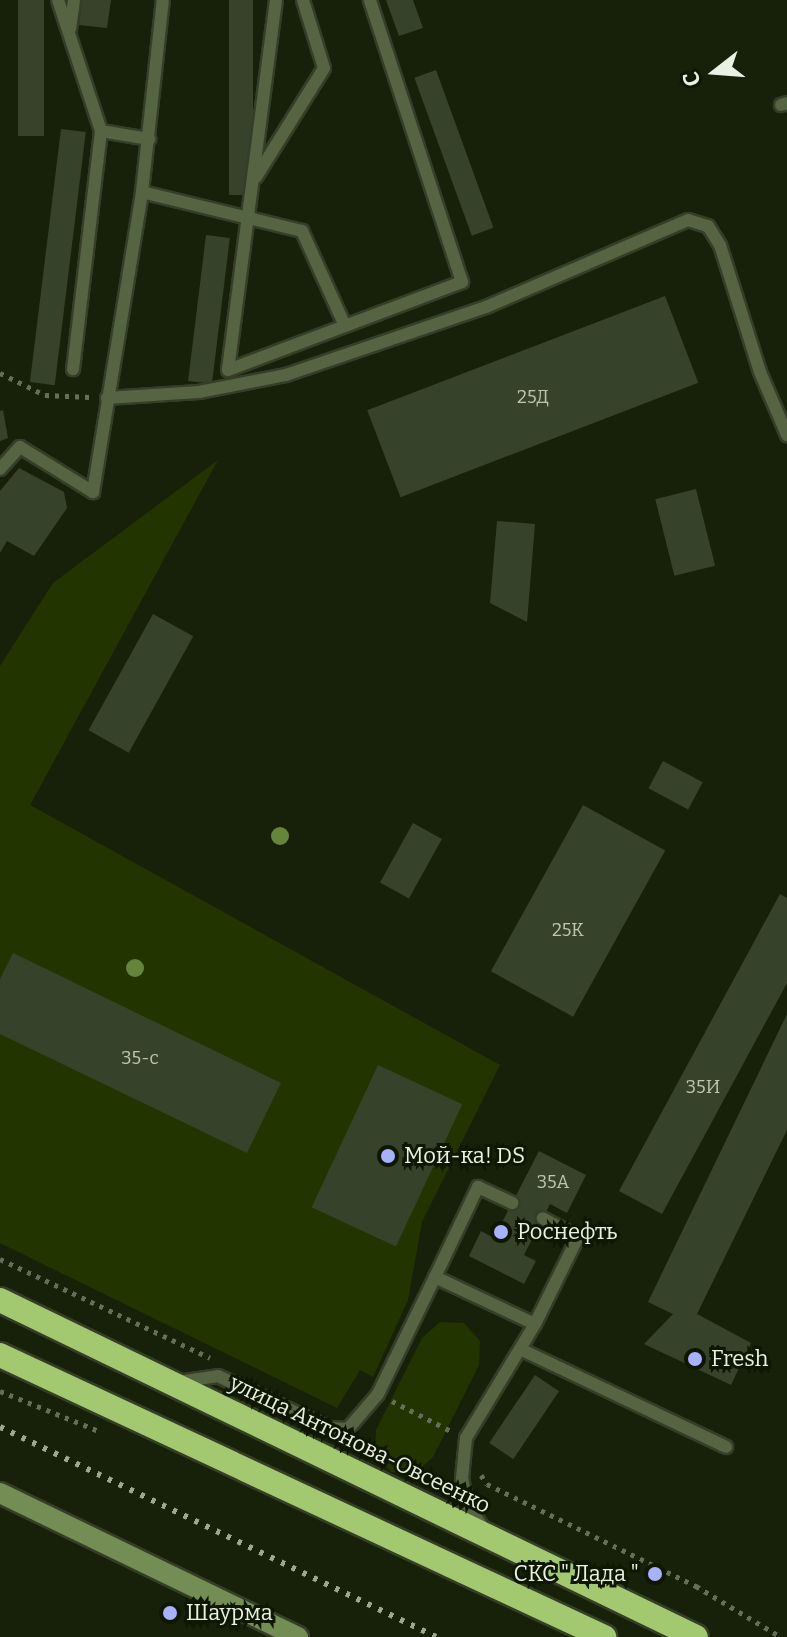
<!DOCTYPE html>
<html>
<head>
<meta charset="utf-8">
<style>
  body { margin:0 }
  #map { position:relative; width:787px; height:1637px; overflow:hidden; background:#172109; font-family:Bitter,serif }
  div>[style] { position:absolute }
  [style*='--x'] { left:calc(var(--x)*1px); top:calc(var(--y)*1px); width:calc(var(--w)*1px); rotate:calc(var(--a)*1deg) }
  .green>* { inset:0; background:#223500 }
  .building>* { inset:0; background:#37422a; transform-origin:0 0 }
  .path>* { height:5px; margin-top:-2.5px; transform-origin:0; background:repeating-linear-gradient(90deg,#656e59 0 4px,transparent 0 10px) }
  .roads { filter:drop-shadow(2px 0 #353e27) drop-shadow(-2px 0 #353e27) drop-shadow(0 2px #353e27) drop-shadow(0 -2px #353e27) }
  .lane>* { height:12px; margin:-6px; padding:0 6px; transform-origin:6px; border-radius:6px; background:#556442 }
  .secondary>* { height:20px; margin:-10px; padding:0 10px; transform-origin:10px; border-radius:10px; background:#748d55 }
  .highway>* { height:24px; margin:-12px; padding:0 12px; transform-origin:12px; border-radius:12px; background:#a2c970 }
  .rail>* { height:6px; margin-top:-3px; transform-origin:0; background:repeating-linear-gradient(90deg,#9ea694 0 4px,transparent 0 12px) }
  .trees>* { width:18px; height:18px; margin:-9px; border-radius:50%; background:#66853a }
  .dots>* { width:22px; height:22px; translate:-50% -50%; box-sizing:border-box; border:4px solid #0e1703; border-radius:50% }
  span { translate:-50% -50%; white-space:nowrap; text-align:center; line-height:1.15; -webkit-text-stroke:6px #0e1703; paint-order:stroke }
  .number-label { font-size:18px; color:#bdc5b4 }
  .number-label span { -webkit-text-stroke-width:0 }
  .poi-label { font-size:22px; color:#eaf1e2 }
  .left { translate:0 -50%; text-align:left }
  .right { translate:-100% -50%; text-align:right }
  .street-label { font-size:22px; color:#eaf1e2 }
  .north { position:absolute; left:675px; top:32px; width:80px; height:80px; -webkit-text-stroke:6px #0e1703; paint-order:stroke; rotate:253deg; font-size:22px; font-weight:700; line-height:32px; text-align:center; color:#eaf1e2 }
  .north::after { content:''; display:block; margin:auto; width:28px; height:36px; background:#eaf1e2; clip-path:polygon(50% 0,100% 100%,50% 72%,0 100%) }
</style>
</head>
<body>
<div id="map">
  <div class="green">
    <div style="clip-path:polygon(218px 460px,30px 805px,500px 1065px,422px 1222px,408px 1300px,373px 1377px,360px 1370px,337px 1408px,0 1243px,0 666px,53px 583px)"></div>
    <div style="clip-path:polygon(440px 1322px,464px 1323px,480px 1341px,479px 1365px,433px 1457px,415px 1473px,391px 1472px,375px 1454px,376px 1430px,422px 1338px)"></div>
  </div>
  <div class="building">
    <div style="left:18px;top:0;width:26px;height:136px"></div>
    <div style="clip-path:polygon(82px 0,111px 0,107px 28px,79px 25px)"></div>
    <div style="left:229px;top:0;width:24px;height:195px"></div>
    <div style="clip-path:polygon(386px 0,413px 0,423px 28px,399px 36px)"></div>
    <div style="left:436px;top:70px;width:168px;height:23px;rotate:70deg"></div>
    <div style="left:61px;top:129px;width:25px;height:255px;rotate:7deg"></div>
    <div style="left:206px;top:235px;width:24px;height:147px;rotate:7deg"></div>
    <div style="left:665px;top:296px;width:93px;height:319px;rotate:69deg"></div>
    <div style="clip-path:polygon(3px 410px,8px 438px,0 441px,0 411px)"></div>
    <div style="clip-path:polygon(19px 468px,64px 492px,67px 508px,34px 556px,7px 541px,0 553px,0 491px)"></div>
    <div style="left:696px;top:489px;width:79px;height:42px;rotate:76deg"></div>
    <div style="clip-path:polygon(497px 521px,535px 524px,527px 622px,490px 603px)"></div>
    <div style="left:153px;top:614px;width:46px;height:133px;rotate:29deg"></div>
    <div style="left:663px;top:761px;width:45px;height:31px;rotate:28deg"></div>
    <div style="left:583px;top:805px;width:94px;height:190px;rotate:29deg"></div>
    <div style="left:413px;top:823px;width:33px;height:68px;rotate:29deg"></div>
    <div style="clip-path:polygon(780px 894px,787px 898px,787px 983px,662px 1214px,619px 1191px)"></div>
    <div style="clip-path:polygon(13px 953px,281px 1083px,247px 1153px,0 1034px,0 979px)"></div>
    <div style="clip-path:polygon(787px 1014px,787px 1130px,697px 1314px,751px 1343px,731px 1385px,644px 1344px,673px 1314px,648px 1302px)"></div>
    <div style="left:378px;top:1065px;width:93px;height:157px;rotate:25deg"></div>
    <div style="clip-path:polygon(539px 1151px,586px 1175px,567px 1213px,550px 1204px,524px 1255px,536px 1261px,524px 1284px,469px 1256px,481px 1231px,494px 1238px)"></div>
    <div style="left:535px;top:1375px;width:29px;height:82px;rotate:34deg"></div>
  </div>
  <div class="path">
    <div style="--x:0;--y:373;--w:50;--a:26.1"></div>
    <div style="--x:45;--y:395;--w:45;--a:2.5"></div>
    <div style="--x:0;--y:1259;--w:232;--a:25.2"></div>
    <div style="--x:0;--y:1391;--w:107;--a:22"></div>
    <div style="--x:392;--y:1401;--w:66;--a:27"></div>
    <div style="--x:481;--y:1475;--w:11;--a:56"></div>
    <div style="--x:487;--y:1484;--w:233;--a:26"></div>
    <div style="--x:696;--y:1586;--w:99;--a:31"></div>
  </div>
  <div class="roads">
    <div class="lane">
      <div style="--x:58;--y:0;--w:138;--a:71.8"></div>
      <div style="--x:101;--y:131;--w:240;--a:96.7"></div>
      <div style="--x:276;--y:0;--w:373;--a:97.4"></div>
      <div style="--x:228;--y:370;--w:250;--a:-20.6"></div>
      <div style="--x:462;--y:282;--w:297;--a:-108.1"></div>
      <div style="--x:70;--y:29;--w:29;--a:-82"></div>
      <div style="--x:781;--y:105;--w:6;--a:-18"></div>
      <div style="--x:101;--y:131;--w:49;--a:9.5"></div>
      <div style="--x:256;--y:177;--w:128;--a:-58"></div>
      <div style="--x:324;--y:68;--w:71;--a:-107.2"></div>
      <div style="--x:142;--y:192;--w:165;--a:13.7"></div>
      <div style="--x:302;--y:231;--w:104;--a:65.6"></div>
      <div style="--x:107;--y:398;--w:92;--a:-3.7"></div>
      <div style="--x:199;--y:392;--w:89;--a:-11.1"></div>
      <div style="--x:286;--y:375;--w:211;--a:-18.8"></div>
      <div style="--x:486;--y:307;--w:220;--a:-23.3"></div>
      <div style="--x:688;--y:220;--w:21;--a:17"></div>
      <div style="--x:708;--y:226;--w:22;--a:58"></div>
      <div style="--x:720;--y:245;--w:133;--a:72.5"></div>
      <div style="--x:760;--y:372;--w:69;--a:66.8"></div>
      <div style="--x:20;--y:447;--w:86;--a:31.7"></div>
      <div style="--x:93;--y:492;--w:304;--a:-80.7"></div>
      <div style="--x:142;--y:192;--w:193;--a:-83.8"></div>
      <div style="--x:0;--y:469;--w:30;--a:-48"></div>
      <div style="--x:435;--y:1277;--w:100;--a:-64.5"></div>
      <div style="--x:478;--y:1187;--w:38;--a:25"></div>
      <div style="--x:535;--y:1324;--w:97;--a:-63.7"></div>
      <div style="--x:578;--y:1237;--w:40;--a:-152"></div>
      <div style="--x:522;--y:1350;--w:226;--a:25.4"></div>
      <div style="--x:178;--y:1382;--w:40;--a:-8.5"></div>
      <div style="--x:218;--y:1376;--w:123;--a:25.1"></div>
      <div style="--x:329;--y:1428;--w:19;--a:3"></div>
      <div style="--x:348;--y:1429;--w:46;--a:-49.4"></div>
      <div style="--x:378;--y:1394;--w:130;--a:-64"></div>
      <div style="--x:435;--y:1277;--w:110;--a:25.2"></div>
      <div style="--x:535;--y:1324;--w:133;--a:121.2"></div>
      <div style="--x:466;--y:1438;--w:40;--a:95.7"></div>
      <div style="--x:462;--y:1478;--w:26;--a:79"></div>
      <div style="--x:467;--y:1504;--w:30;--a:56"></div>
    </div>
    <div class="secondary">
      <div style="--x:0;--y:1493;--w:331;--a:25.8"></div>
    </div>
    <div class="highway">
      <div style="--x:0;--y:1300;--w:773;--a:25.84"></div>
      <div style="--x:0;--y:1355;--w:667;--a:25.03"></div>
    </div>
  </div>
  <div class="rail">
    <div style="--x:0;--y:1427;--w:484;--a:25.7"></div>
  </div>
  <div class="trees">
    <div style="left:280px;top:836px"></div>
    <div style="left:135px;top:968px"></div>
  </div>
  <div class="dots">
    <div style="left:388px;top:1156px;background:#a7b1fc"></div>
    <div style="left:501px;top:1232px;background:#a7b1fc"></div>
    <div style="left:695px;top:1359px;background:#a7b1fc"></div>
    <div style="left:655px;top:1574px;background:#a7b1fc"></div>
    <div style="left:170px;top:1613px;background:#a7b1fc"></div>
  </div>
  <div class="number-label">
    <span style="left:533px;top:397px">25Д</span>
    <span style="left:568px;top:930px">25К</span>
    <span style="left:140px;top:1058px">35-с</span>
    <span style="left:703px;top:1087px">35И</span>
    <span style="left:553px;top:1182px">35А</span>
  </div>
  <div class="poi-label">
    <span class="left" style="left:404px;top:1156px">Мой-ка! DS</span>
    <span class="left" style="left:517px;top:1232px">Роснефть</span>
    <span class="left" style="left:711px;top:1359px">Fresh</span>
    <span class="right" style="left:639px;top:1574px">СКС " Лада "</span>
    <span class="left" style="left:186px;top:1613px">Шаурма</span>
  </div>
  <div class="street-label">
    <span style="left:360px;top:1444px;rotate:26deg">улица Антонова-Овсеенко</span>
  </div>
  <div class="north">С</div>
</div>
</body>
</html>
